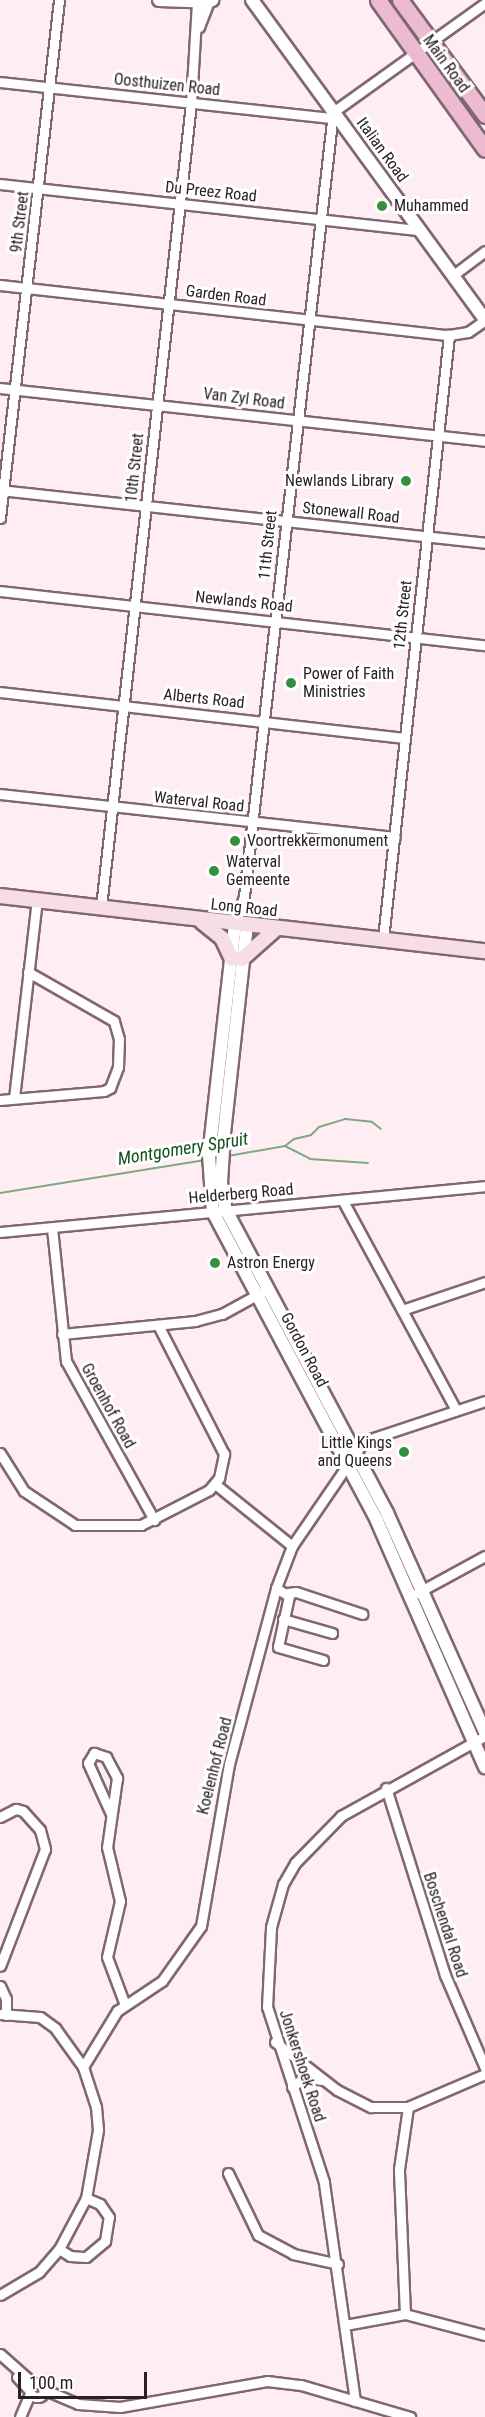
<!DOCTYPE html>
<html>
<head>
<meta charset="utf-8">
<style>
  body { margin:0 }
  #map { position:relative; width:485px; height:2417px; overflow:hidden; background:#ffedf4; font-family:"Roboto Condensed",sans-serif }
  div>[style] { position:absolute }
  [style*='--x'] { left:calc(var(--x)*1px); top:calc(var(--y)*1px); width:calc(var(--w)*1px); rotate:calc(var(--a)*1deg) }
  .stream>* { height:2px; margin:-1px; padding:0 1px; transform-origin:1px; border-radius:1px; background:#7fa880 }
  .roads { filter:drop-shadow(2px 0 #806772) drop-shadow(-2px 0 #806772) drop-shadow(0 2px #806772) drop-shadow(0 -2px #806772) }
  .minor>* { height:9px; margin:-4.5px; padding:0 4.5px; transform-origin:4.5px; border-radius:4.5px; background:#fff }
  .minor>.ring { margin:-4.5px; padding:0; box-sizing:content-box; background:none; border:9px solid #fff; border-radius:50% }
  .tertiary>* { height:12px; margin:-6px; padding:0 6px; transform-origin:6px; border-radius:6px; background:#fff }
  .secondary>* { height:14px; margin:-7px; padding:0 7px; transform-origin:7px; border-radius:7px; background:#f6dde8 }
  .primary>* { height:15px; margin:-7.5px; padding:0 7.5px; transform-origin:7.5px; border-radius:7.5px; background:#edbbd1 }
  .dots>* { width:16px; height:16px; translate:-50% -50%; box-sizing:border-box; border:3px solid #fff; border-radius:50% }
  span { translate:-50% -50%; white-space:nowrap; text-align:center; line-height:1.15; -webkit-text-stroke:6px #fff; paint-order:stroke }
  .street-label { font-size:16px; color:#2a2024 }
  .poi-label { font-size:16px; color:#2a2024 }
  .left { translate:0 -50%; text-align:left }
  .right { translate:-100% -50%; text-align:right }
  .water-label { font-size:18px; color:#13501c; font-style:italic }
  .scale { position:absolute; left:18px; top:2372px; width:129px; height:27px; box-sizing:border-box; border:3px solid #2a2024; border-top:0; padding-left:8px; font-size:18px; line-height:21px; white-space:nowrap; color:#2a2024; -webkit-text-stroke:4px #fff; paint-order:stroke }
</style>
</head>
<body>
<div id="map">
  <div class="stream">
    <div style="--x:285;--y:1146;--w:11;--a:-38"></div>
    <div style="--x:294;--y:1139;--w:17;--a:-13"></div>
    <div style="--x:311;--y:1135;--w:11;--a:-45"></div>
    <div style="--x:319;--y:1127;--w:27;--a:-17"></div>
    <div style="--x:345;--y:1119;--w:27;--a:6"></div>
    <div style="--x:372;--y:1122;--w:11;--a:38"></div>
    <div style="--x:228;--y:1156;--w:58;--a:-10"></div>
    <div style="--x:285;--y:1146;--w:28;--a:27"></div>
    <div style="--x:310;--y:1159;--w:58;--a:3.9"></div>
    <div style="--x:0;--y:1193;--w:208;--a:-9.1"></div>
  </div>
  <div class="roads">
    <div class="minor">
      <div style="--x:199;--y:27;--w:26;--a:-69"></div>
      <div style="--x:0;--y:82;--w:333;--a:6.2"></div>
      <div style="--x:0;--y:184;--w:422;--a:6.3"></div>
      <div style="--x:452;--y:276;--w:41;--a:-37.1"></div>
      <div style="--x:0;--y:285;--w:452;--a:6.4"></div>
      <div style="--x:449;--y:335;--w:19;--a:-9"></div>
      <div style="--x:468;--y:332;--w:21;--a:-35"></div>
      <div style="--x:0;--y:388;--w:488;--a:6.2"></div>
      <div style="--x:0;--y:490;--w:488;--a:6.2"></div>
      <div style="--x:0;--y:518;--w:521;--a:-83.5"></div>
      <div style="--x:0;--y:591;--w:488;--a:6.4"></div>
      <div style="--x:0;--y:692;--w:407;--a:6.5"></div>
      <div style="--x:0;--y:794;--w:397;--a:6.2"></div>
      <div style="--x:101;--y:907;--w:809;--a:-83.61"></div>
      <div style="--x:191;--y:103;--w:100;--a:-86.6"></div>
      <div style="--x:235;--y:924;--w:29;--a:-72"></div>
      <div style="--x:244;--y:896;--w:789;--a:-83.52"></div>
      <div style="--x:333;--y:112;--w:187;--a:-35.6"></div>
      <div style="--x:383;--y:939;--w:608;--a:-83.76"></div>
      <div style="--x:14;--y:1098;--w:199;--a:-83.4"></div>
      <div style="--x:0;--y:1100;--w:104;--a:-4.9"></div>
      <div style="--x:104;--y:1091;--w:7;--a:-27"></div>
      <div style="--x:110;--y:1088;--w:22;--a:-69"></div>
      <div style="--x:118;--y:1067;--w:28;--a:-88"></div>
      <div style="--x:119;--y:1039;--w:19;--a:-106"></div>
      <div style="--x:114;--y:1021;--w:99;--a:-150.3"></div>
      <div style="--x:343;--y:1201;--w:238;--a:61.6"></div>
      <div style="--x:52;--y:1228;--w:134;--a:84"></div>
      <div style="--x:66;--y:1361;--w:182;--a:61"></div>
      <div style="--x:0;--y:1232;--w:487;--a:-5.4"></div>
      <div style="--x:402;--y:1310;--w:88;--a:-18.6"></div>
      <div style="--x:62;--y:1334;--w:134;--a:-5.6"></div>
      <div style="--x:195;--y:1321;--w:28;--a:-15"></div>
      <div style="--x:222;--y:1314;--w:46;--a:-28.8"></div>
      <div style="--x:0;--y:1453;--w:45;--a:57.7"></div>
      <div style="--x:24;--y:1491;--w:61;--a:33.7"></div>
      <div style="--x:75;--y:1525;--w:66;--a:0"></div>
      <div style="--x:141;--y:1525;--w:76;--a:-27.2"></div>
      <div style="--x:209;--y:1490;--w:16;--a:-50"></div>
      <div style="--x:219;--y:1478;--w:25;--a:-78"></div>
      <div style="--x:224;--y:1454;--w:145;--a:-117.1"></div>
      <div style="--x:215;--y:1484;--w:99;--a:38.8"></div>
      <div style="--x:276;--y:1588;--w:15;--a:32"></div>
      <div style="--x:289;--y:1596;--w:52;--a:102.2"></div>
      <div style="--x:278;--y:1647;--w:47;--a:16.1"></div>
      <div style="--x:288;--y:1593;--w:8;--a:-7"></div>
      <div style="--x:296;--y:1592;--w:70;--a:18.4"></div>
      <div style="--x:417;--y:1593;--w:77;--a:-28.6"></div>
      <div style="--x:283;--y:1619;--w:51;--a:15.9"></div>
      <div style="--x:386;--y:1788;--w:196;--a:72.5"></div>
      <div style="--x:445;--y:1975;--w:101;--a:66.7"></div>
      <div style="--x:111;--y:1814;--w:56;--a:-114.3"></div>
      <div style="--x:88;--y:1763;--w:12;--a:-59"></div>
      <div style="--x:94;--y:1753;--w:13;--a:18"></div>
      <div style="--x:106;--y:1757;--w:24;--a:62"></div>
      <div style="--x:117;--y:1778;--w:70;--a:98.2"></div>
      <div style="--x:107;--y:1847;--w:56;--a:76.5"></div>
      <div style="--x:120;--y:1901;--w:57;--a:103.1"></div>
      <div style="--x:107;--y:1957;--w:51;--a:69.4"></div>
      <div style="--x:0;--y:1817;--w:18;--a:-27"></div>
      <div style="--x:16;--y:1809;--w:7;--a:16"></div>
      <div style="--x:23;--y:1811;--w:25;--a:48"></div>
      <div style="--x:40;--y:1830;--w:20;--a:75"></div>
      <div style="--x:45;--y:1849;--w:125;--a:111"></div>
      <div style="--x:0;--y:1986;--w:14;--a:65"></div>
      <div style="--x:6;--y:1999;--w:16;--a:90"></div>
      <div style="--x:0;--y:2014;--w:40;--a:4.3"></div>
      <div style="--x:40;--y:2017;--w:19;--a:36"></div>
      <div style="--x:55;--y:2028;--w:48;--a:54.3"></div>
      <div style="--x:83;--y:2067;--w:42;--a:72"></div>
      <div style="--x:96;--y:2107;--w:23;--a:85"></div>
      <div style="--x:98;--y:2130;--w:69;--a:100"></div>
      <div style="--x:86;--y:2198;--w:58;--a:117.9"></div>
      <div style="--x:59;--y:2249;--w:30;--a:131"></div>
      <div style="--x:39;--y:2272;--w:45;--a:149.5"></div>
      <div style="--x:275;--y:2042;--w:78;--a:37.7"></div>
      <div style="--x:337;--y:2090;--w:38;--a:27"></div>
      <div style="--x:371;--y:2107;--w:37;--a:0"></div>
      <div style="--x:408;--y:2107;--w:84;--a:-23.2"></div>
      <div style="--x:83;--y:2067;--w:66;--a:-58.7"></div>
      <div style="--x:117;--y:2011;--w:54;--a:-33.7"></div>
      <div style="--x:162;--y:1981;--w:67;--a:-54.7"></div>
      <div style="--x:201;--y:1926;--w:164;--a:-80.2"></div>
      <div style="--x:229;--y:1764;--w:182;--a:-75"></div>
      <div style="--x:276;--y:1588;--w:45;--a:-69.1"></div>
      <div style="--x:292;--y:1546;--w:127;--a:-55.6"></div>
      <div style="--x:364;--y:1441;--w:127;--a:-18.3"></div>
      <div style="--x:292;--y:2087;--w:16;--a:-38"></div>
      <div style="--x:305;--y:2077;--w:17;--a:10"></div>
      <div style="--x:228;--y:2173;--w:69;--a:64.2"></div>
      <div style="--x:258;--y:2235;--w:40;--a:28"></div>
      <div style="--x:293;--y:2254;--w:46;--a:12.5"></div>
      <div style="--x:59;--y:2249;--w:13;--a:32"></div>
      <div style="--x:70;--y:2256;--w:16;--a:4"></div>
      <div style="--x:86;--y:2257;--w:25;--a:-40"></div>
      <div style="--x:105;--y:2241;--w:24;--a:-81"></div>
      <div style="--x:109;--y:2217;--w:16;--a:-125"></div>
      <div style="--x:100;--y:2204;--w:15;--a:-157"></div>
      <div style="--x:405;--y:2314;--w:145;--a:-92.4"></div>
      <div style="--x:399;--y:2169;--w:63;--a:-81.7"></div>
      <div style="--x:345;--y:2325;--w:61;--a:-10.4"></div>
      <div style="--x:405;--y:2314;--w:83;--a:14.7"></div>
      <div style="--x:0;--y:2354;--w:45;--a:41.4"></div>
      <div style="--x:17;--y:2377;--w:19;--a:47"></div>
      <div class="ring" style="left:30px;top:2383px;width:5px;height:5px"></div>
      <div style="--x:43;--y:2389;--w:38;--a:23"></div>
      <div style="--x:78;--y:2404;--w:42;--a:4.1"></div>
      <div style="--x:120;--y:2407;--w:149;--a:-10"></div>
      <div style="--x:267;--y:2381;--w:34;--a:7"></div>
      <div style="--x:301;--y:2385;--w:114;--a:16.4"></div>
      <div style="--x:355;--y:2401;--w:221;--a:-98.1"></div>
      <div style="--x:324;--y:2182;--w:184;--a:-108"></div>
      <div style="--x:267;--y:2007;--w:80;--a:-87.1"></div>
      <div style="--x:271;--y:1927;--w:45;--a:-74.4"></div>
      <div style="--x:283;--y:1884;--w:24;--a:-60"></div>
      <div style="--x:295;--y:1863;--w:66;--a:-45.6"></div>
      <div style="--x:341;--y:1816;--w:165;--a:-29.1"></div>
      <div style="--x:20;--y:2417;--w:26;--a:-67"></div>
    </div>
    <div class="tertiary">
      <div style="--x:159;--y:0;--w:35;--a:2"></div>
      <div style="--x:194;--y:0;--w:7;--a:34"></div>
      <div style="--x:200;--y:4;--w:13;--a:-18"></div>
      <div style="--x:252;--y:0;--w:396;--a:53.9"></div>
      <div style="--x:235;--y:924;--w:232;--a:96.4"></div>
      <div style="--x:209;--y:1155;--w:57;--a:86"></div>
      <div style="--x:213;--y:1212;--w:350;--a:62"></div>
      <div style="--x:377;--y:1521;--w:269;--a:66.3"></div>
      <div style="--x:247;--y:925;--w:211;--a:96.3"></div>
      <div style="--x:224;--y:1135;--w:48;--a:93.6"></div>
      <div style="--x:221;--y:1183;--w:27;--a:80"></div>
      <div style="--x:226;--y:1210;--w:343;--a:62"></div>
      <div style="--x:387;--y:1513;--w:240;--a:65.9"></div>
    </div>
    <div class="secondary">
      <div style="--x:0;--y:896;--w:488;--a:6.5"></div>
      <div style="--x:202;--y:922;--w:26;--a:39"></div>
      <div style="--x:222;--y:938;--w:23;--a:65"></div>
      <div style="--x:242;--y:959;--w:47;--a:-41.5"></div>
    </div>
    <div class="primary">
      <div style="--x:378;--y:0;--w:183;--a:54.3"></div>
      <div style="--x:400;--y:0;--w:143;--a:53.5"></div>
    </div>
  </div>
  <div class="dots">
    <div style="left:382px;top:206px;background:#358f40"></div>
    <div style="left:406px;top:481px;background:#358f40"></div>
    <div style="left:291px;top:683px;background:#358f40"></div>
    <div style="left:235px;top:841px;background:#358f40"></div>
    <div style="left:214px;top:871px;background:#358f40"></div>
    <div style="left:215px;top:1263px;background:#358f40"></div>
    <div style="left:404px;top:1452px;background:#358f40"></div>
  </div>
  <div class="street-label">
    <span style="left:446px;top:64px;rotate:54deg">Main Road</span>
    <span style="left:167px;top:85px;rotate:6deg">Oosthuizen Road</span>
    <span style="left:382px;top:150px;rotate:54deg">Italian Road</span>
    <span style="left:211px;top:192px;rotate:6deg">Du Preez Road</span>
    <span style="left:20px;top:222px;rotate:-83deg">9th Street</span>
    <span style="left:226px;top:296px;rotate:7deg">Garden Road</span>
    <span style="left:244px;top:399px;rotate:7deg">Van Zyl Road</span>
    <span style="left:135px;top:468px;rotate:-84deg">10th Street</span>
    <span style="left:351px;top:513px;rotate:6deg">Stonewall Road</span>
    <span style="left:268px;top:545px;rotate:-84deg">11th Street</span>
    <span style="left:244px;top:602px;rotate:6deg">Newlands Road</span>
    <span style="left:403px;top:615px;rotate:-84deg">12th Street</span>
    <span style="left:204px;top:699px;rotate:6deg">Alberts Road</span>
    <span style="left:199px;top:802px;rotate:6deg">Waterval Road</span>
    <span style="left:244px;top:908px;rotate:6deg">Long Road</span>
    <span style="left:241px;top:1194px;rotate:-5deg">Helderberg Road</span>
    <span style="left:304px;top:1350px;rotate:62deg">Gordon Road</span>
    <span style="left:108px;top:1406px;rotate:61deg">Groenhof Road</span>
    <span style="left:215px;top:1766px;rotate:-76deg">Koelenhof Road</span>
    <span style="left:445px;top:1925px;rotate:72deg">Boschendal Road</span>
    <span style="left:302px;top:2066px;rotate:72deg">Jonkershoek Road</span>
  </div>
  <div class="poi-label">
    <span class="left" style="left:394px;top:206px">Muhammed</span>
    <span class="right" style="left:394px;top:481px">Newlands Library</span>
    <span class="left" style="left:303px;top:683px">Power of Faith<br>Ministries</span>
    <span class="left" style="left:247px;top:841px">Voortrekkermonument</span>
    <span class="left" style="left:226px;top:871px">Waterval<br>Gemeente</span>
    <span class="left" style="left:227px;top:1263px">Astron Energy</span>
    <span class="right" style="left:392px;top:1452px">Little Kings<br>and Queens</span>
  </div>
  <div class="water-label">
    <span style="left:183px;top:1149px;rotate:-9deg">Montgomery Spruit</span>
  </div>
  <div class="scale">100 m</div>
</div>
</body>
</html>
